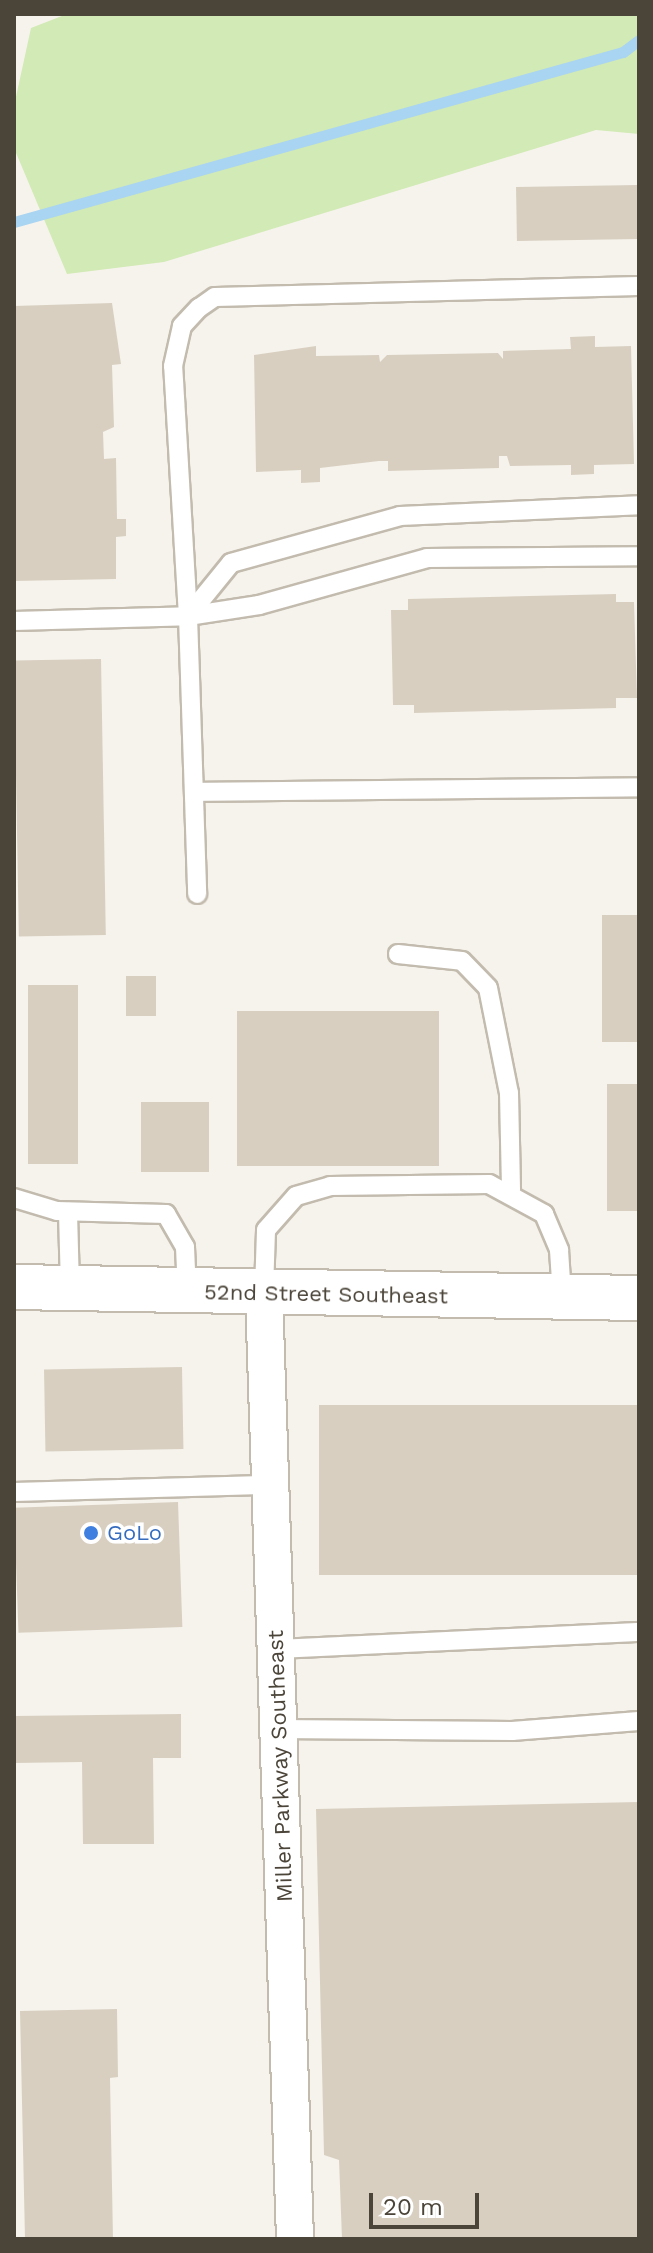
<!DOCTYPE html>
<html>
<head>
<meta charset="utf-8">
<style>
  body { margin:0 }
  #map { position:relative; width:653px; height:2253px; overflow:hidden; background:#f6f3ec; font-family:"Work Sans",sans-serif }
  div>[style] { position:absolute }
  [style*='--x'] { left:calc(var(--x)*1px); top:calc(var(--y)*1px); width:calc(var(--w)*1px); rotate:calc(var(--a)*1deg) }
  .green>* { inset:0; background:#d2eab5 }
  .stream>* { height:11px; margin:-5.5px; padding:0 5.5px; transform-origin:5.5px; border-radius:5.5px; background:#a9d4f2 }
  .building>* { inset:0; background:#d8cfc1; transform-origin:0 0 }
  .roads { filter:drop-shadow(2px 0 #c2bbae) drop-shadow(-2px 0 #c2bbae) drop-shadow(0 2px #c2bbae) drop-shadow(0 -2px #c2bbae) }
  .service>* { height:18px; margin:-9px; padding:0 9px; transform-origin:9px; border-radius:9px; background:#fff }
  .minor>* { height:36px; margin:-18px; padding:0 18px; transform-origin:18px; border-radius:18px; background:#fff }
  .tertiary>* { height:44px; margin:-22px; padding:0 22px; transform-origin:22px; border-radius:22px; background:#fff }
  .dots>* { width:22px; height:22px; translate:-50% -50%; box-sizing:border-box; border:4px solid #fff; border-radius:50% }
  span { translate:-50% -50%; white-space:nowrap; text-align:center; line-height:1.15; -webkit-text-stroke:7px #fff; paint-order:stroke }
  .street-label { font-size:22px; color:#4b4439 }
  .shop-label { font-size:22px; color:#366cbe }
  .left { translate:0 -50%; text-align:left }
  .frame { position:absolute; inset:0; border:16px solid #4b4439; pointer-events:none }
  .scale { position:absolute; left:369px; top:2193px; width:110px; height:36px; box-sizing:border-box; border:4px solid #4b4439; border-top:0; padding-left:10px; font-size:24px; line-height:28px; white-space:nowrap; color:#4b4439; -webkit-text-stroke:6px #fff; paint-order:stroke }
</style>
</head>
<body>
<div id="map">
  <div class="green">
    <div style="clip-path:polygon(67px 14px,639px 14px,639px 134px,596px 130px,164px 262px,67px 274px,14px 148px,14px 106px,31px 28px)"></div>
  </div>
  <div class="stream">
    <div style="--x:14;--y:222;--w:632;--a:-15.6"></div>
    <div style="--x:623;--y:52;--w:20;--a:-37"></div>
  </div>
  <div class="building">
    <div style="left:637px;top:185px;width:54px;height:121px;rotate:89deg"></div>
    <div style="clip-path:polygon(112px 303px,121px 364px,112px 365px,114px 427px,103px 432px,104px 459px,116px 458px,117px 519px,126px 519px,126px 536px,116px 537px,116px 579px,14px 581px,14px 306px)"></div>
    <div style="clip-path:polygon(595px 336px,595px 347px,631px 346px,634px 464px,594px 465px,594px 474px,571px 475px,571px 465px,510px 466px,507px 456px,499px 456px,499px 468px,388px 471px,388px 461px,379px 461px,320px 468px,320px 482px,301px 483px,301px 470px,256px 472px,254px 355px,316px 346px,316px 356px,379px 355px,380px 362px,387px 355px,498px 353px,503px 359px,503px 351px,571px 349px,570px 337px)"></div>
    <div style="clip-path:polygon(616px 594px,616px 602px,634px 602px,637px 698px,616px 698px,616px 708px,414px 713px,414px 705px,393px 705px,391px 610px,408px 610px,408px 599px)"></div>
    <div style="left:101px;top:659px;width:276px;height:87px;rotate:89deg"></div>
    <div style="left:602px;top:915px;width:37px;height:127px"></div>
    <div style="left:126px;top:976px;width:30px;height:40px"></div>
    <div style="left:28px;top:985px;width:50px;height:179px"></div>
    <div style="left:237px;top:1011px;width:202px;height:155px"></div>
    <div style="left:639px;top:1084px;width:127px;height:32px;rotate:90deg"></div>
    <div style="left:141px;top:1102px;width:68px;height:70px"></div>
    <div style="left:182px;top:1367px;width:82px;height:138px;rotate:89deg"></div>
    <div style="left:639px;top:1405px;width:170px;height:320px;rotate:90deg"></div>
    <div style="left:178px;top:1502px;width:125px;height:164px;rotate:88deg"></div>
    <div style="clip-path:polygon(181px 1714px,181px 1758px,153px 1758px,154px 1844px,83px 1844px,82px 1762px,14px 1763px,14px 1716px)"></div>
    <div style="clip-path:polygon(639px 1802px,639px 2239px,342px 2239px,339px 2160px,324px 2155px,316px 1809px)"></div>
    <div style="clip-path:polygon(117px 2009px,118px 2077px,110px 2078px,113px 2239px,25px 2239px,20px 2011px)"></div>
  </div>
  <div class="roads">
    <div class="service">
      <div style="--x:188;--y:616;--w:250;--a:-93.4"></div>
      <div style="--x:173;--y:366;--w:41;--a:-77.3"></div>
      <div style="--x:182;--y:326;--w:25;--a:-47"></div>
      <div style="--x:199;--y:308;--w:19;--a:-35"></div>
      <div style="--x:215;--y:297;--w:424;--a:-1.5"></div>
      <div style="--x:188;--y:616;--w:68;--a:-50.9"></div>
      <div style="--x:231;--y:563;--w:175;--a:-15.5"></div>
      <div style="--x:400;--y:516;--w:239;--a:-2.6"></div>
      <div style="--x:188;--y:616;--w:72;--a:-8.8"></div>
      <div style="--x:259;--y:605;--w:174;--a:-15.6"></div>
      <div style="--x:427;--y:558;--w:212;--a:-0.5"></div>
      <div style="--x:14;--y:621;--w:174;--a:-1.6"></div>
      <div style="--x:188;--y:616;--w:278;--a:88.1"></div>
      <div style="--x:194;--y:792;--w:445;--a:-0.6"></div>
      <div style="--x:398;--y:954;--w:64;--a:6.2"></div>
      <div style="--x:462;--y:961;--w:37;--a:46"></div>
      <div style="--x:488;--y:988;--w:107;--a:78.7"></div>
      <div style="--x:509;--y:1093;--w:97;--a:88.8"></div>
      <div style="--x:14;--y:1198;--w:45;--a:16.8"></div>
      <div style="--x:57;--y:1211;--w:109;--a:1.6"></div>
      <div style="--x:166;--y:1214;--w:38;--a:60"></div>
      <div style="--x:185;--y:1247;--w:45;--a:87.5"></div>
      <div style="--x:68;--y:1212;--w:77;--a:88.5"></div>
      <div style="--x:264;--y:1291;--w:61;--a:-88.1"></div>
      <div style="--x:266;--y:1230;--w:45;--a:-48.6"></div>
      <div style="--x:296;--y:1196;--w:35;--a:-16"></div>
      <div style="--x:330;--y:1186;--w:159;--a:-0.7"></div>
      <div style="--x:489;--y:1184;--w:63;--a:28.6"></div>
      <div style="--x:544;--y:1214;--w:39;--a:67"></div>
      <div style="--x:559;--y:1250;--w:46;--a:86.3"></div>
      <div style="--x:14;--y:1492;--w:257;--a:-1.6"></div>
      <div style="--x:276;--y:1649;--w:363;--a:-2.7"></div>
      <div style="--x:278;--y:1729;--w:234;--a:0.5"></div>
      <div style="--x:512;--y:1731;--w:127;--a:-4.5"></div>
    </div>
    <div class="minor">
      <div style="--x:264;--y:1294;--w:946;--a:88.12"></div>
    </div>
    <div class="tertiary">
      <div style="--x:14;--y:1287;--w:625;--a:1.01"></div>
    </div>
  </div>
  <div class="dots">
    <div style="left:91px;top:1533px;background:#3f7fe0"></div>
  </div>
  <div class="street-label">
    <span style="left:326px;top:1294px;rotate:1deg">52nd Street Southeast</span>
    <span style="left:280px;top:1766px;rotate:-92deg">Miller Parkway Southeast</span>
  </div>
  <div class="shop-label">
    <span class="left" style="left:107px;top:1533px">GoLo</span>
  </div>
  <div class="frame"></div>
  <div class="scale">20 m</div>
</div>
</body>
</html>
